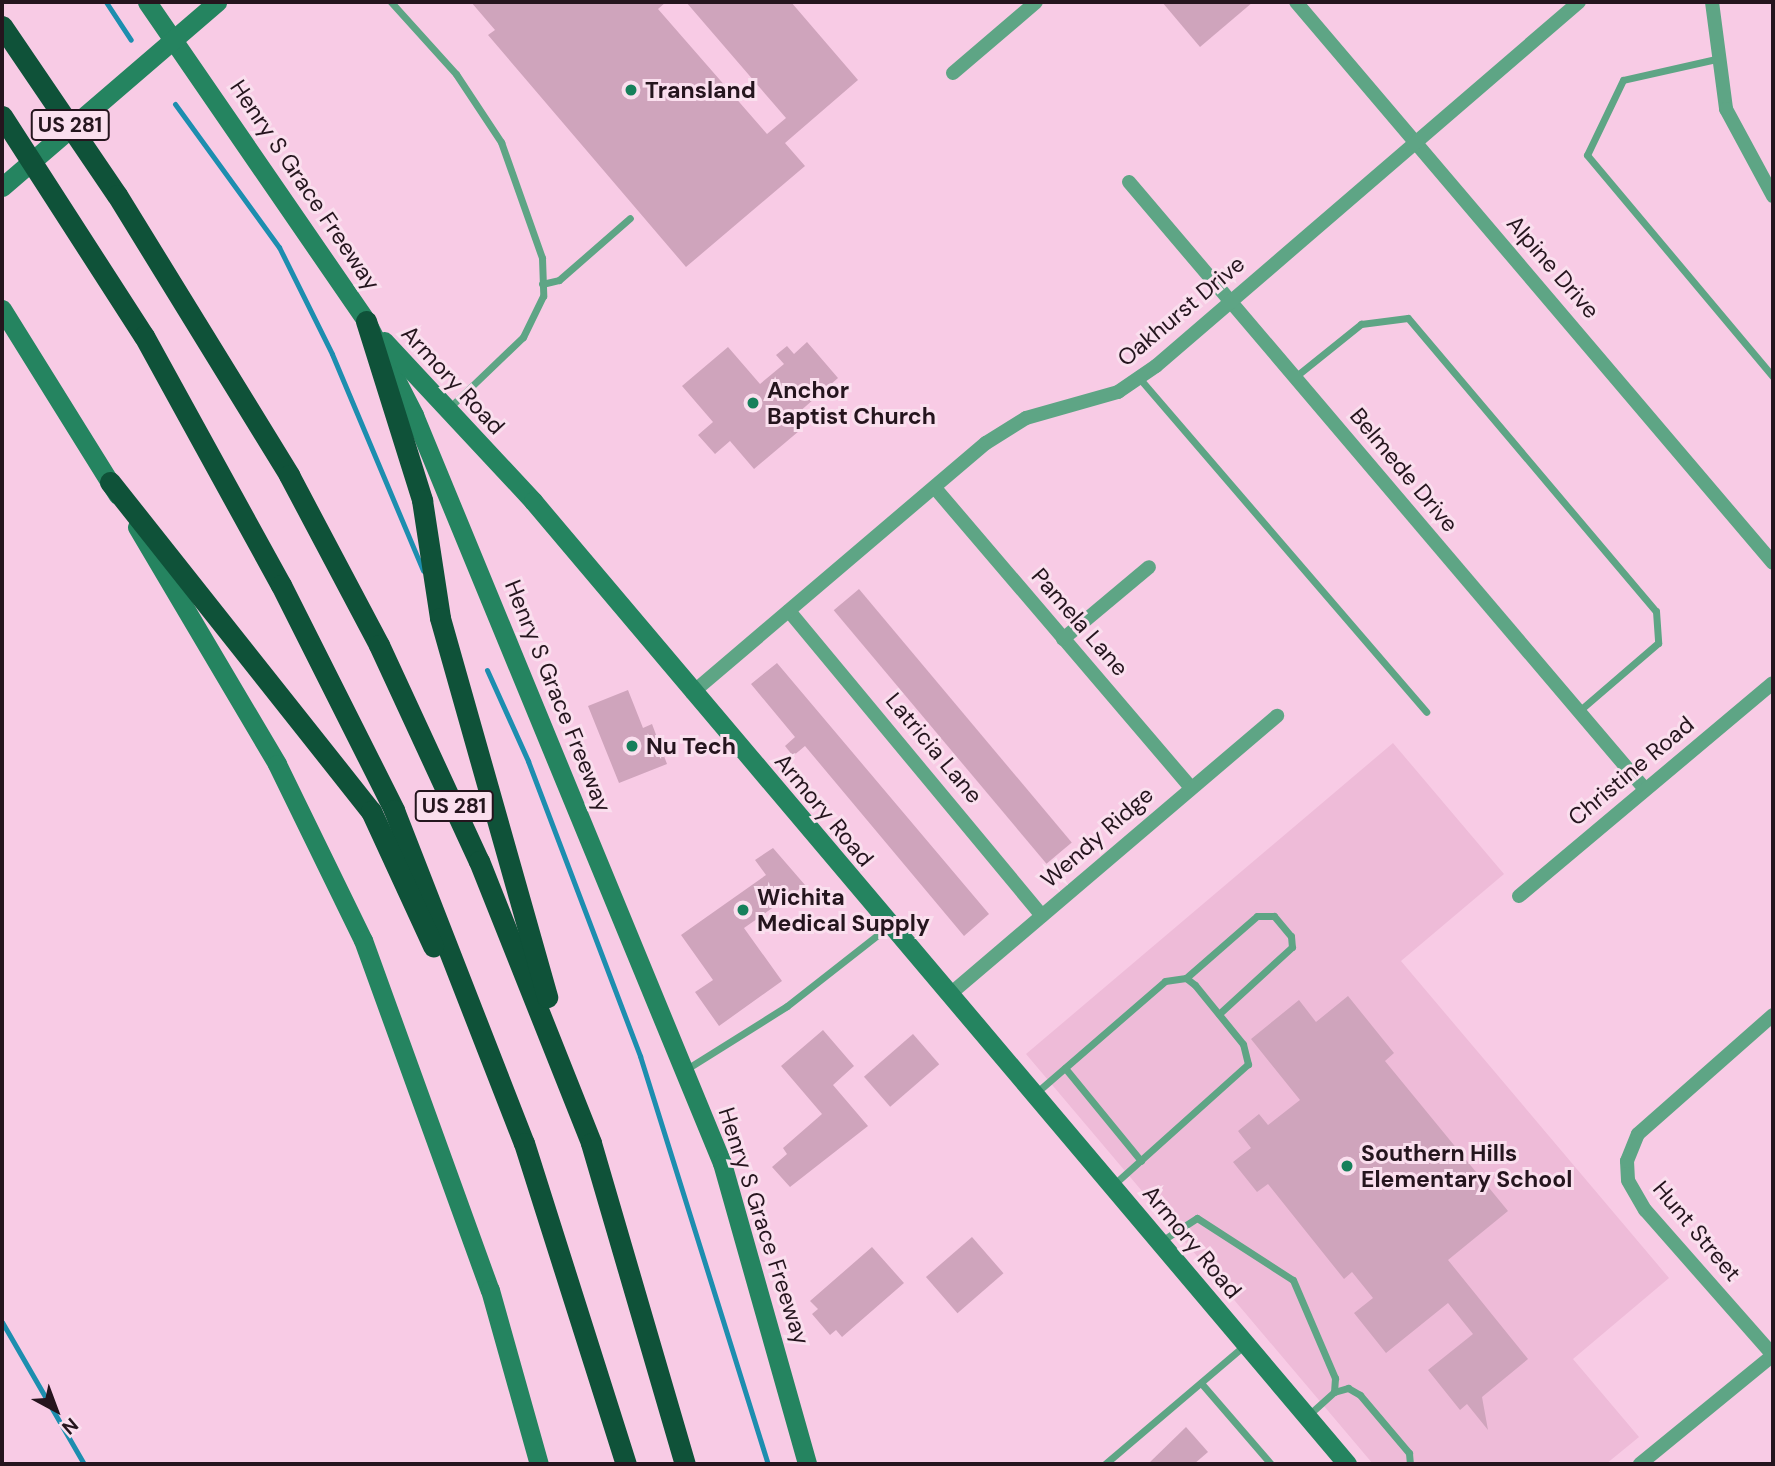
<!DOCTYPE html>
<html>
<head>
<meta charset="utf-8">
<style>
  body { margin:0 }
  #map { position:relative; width:1775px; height:1466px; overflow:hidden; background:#f8cbe5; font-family:"DM Sans",sans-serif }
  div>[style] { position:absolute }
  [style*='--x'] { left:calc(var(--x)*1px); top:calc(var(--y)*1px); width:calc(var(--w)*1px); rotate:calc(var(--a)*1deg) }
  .built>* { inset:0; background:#eebbd8 }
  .stream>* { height:5px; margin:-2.5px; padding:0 2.5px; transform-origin:2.5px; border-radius:2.5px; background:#1d8eaf }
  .building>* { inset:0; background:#cfa4bc; transform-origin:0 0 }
  .lane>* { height:7px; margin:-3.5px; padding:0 3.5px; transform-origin:3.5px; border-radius:3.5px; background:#5ea585 }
  .street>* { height:14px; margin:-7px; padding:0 7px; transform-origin:7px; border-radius:7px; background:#5ea585 }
  .secondary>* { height:19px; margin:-9.5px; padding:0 9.5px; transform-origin:9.5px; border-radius:9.5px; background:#258460 }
  .highway>* { height:21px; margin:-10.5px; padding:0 10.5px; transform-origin:10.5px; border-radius:10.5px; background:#0f5239 }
  .dots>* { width:19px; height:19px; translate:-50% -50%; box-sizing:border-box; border:4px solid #fadfee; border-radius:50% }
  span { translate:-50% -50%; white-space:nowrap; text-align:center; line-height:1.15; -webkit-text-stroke:6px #fadfee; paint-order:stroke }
  .shield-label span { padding:2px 5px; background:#fadfee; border:2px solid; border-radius:5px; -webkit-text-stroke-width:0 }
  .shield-label { font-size:21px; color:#25151e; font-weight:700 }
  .poi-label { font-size:23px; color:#25151e; font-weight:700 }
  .left { translate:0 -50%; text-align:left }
  .street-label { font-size:23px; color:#25151e }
  .frame { position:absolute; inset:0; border:4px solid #25151e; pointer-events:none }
  .north { position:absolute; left:21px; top:1375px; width:70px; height:70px; -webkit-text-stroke:5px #fadfee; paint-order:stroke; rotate:139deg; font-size:19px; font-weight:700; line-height:28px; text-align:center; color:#25151e }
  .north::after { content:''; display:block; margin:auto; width:24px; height:32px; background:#25151e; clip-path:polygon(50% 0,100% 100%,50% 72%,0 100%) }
</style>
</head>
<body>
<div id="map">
  <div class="built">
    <div style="clip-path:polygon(1393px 743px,1504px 874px,1401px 961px,1669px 1278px,1573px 1359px,1639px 1437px,1606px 1464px,1373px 1464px,1026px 1054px)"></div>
  </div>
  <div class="stream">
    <div style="--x:106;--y:2;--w:45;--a:56.7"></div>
    <div style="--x:175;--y:104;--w:177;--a:54"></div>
    <div style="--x:279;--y:247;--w:119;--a:63.6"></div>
    <div style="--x:332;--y:354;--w:235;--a:67.2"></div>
    <div style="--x:487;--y:670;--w:100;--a:65.7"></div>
    <div style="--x:528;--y:761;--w:316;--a:69.2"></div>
    <div style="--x:640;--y:1056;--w:428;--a:72.6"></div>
    <div style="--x:2;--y:1322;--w:164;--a:60"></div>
  </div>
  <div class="building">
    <div style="clip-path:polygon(471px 2px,666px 2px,658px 9px,767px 134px,786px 118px,686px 2px,791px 2px,858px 80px,785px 143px,805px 166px,686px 267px,488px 35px,495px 30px)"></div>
    <div style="clip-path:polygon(1162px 2px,1253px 2px,1200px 47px)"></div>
    <div style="clip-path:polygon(807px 342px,838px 378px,790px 420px,799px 431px,754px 469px,730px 441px,715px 454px,698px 435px,713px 422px,682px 386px,728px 347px,760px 384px,784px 364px,776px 355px,787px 346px,794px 354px)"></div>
    <div style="left:859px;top:589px;width:331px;height:33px;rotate:50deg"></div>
    <div style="clip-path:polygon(777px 663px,989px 914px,964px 936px,805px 746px,793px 756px,785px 746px,795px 737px,751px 684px)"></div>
    <div style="clip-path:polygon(628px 690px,643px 728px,652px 724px,667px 764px,619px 783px,588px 706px)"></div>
    <div style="clip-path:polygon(773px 848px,805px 885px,744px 928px,782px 981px,719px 1026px,695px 992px,713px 980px,681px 935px,766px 875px,755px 860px)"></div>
    <div style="clip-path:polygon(1348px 996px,1394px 1053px,1385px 1061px,1508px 1211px,1448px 1260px,1528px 1359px,1482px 1397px,1488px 1430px,1467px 1404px,1460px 1410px,1428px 1370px,1473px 1334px,1448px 1303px,1386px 1353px,1354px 1313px,1373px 1298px,1352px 1272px,1344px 1279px,1268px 1184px,1257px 1192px,1233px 1162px,1251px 1148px,1238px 1131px,1259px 1114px,1268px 1125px,1300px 1100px,1251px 1039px,1299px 1000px,1316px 1022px)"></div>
    <div style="clip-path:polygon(823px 1030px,854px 1066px,833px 1085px,868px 1126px,790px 1187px,772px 1167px,787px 1154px,783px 1148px,822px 1114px,781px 1066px)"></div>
    <div style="left:913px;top:1034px;width:40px;height:65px;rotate:49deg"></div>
    <div style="left:972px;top:1237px;width:48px;height:61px;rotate:49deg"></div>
    <div style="clip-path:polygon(872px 1247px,904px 1283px,842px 1337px,836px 1330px,830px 1335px,812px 1314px,818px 1309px,810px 1301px)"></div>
    <div style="clip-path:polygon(1186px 1427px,1208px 1452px,1194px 1464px,1148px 1464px)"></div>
  </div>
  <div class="lane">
    <div style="--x:391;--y:2;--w:97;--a:47.9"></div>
    <div style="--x:456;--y:74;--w:82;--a:56.5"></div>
    <div style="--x:501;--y:142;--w:123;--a:70.5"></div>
    <div style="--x:542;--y:258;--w:38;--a:88"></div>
    <div style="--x:543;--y:296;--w:46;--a:116"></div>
    <div style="--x:523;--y:337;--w:104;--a:136.2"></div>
    <div style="--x:1716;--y:59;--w:95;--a:167.3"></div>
    <div style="--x:1623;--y:80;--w:83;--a:115.6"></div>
    <div style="--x:1587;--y:155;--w:290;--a:50"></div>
    <div style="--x:542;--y:284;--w:17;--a:-13"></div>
    <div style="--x:559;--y:280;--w:94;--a:-41.1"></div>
    <div style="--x:1295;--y:377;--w:85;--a:-38.8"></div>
    <div style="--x:1361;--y:324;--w:47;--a:-7.3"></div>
    <div style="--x:1408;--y:318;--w:384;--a:49.8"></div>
    <div style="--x:1656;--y:611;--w:32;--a:86"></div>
    <div style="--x:1658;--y:643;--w:104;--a:139.3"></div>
    <div style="--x:1140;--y:379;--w:439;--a:49.3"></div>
    <div style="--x:1186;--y:978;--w:94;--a:-41.1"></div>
    <div style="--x:1257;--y:916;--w:17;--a:0"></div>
    <div style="--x:1274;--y:916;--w:26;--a:50"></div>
    <div style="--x:1291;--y:936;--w:11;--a:85"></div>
    <div style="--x:1292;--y:947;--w:99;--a:137.5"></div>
    <div style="--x:1065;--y:1068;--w:120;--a:50.7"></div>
    <div style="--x:685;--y:1070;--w:120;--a:-32.1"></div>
    <div style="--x:787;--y:1006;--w:130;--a:-38.1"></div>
    <div style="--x:1037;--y:1092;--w:169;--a:-40.9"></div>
    <div style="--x:1165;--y:981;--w:21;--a:-8"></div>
    <div style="--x:1186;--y:978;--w:11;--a:38"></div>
    <div style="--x:1195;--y:985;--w:76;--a:50.9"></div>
    <div style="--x:1243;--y:1044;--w:21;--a:76"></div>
    <div style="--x:1248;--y:1064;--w:181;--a:138.1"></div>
    <div style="--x:1160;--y:1242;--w:44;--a:-33"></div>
    <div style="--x:1197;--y:1218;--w:114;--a:32.9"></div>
    <div style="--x:1293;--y:1280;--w:107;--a:66.8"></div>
    <div style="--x:1335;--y:1378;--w:14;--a:94"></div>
    <div style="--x:1334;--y:1392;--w:36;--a:138"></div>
    <div style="--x:1201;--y:1383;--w:107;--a:49.2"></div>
    <div style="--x:1334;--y:1392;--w:15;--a:-16"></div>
    <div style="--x:1348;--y:1388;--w:14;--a:30"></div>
    <div style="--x:1360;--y:1395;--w:76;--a:49.8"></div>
    <div style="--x:1409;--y:1453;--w:11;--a:85"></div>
    <div style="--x:1105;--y:1464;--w:185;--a:-40.4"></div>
  </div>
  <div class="street">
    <div style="--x:1296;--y:2;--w:736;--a:49.63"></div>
    <div style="--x:1712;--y:2;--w:108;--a:82.5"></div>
    <div style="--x:1726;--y:109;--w:99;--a:61.6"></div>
    <div style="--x:953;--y:73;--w:109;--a:-40.5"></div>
    <div style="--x:1129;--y:182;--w:795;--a:49.64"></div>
    <div style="--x:935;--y:488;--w:393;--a:49.5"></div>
    <div style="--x:789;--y:611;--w:396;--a:50.3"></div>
    <div style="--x:1063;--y:639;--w:112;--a:-39.9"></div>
    <div style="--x:692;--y:693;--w:386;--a:-40.4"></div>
    <div style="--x:986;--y:443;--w:47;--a:-32"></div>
    <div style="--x:1026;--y:418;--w:96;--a:-15.8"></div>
    <div style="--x:1118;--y:392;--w:46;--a:-34.4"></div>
    <div style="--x:1156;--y:366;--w:558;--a:-40.71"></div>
    <div style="--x:1519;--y:896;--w:331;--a:-40"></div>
    <div style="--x:949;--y:995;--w:431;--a:-40.4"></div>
    <div style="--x:1773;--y:1355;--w:193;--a:-131.4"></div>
    <div style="--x:1645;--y:1210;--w:34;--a:-120"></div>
    <div style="--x:1628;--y:1180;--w:19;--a:-93"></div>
    <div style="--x:1627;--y:1161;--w:29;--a:-68"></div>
    <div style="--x:1638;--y:1134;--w:180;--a:-41.4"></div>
    <div style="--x:1640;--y:1464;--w:172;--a:-39.3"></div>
  </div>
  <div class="secondary">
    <div style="--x:147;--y:2;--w:387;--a:55.5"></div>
    <div style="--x:366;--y:321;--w:106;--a:62.9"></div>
    <div style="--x:414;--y:415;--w:809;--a:67.62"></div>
    <div style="--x:722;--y:1163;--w:313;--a:74.2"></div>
    <div style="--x:2;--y:187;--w:284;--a:-40.7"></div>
    <div style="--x:2;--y:309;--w:219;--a:58.1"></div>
    <div style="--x:384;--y:341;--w:219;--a:47"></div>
    <div style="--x:533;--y:501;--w:1261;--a:49.79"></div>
    <div style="--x:137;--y:527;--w:275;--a:59.4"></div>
    <div style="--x:277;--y:764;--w:196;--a:64"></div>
    <div style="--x:363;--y:940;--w:372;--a:70.1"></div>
    <div style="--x:490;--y:1290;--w:181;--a:74.3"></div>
  </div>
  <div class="highway">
    <div style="--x:2;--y:26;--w:204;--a:55.8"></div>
    <div style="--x:117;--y:195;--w:329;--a:58.4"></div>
    <div style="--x:289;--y:475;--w:192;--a:62.1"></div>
    <div style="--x:379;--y:645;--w:238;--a:65.2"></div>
    <div style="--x:479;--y:861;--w:303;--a:68.3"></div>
    <div style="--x:591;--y:1143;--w:334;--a:73.7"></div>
    <div style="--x:2;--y:116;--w:262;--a:57.2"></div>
    <div style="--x:144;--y:336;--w:284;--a:61.2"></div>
    <div style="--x:281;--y:585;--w:252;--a:63.3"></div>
    <div style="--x:394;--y:810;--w:357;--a:68.7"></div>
    <div style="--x:524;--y:1143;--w:337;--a:72.4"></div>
    <div style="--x:366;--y:321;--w:188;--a:72.6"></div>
    <div style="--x:422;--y:500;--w:119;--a:81.3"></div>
    <div style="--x:440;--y:618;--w:394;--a:74.2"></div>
    <div style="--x:110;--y:482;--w:420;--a:51.6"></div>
    <div style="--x:371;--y:811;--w:149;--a:65.3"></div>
  </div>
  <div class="dots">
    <div style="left:631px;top:90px;background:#16805b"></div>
    <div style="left:753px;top:403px;background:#16805b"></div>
    <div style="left:632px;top:746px;background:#16805b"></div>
    <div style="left:743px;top:910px;background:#16805b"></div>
    <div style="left:1347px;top:1166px;background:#16805b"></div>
  </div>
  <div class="shield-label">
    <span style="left:70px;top:125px">US 281</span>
    <span style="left:454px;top:806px">US 281</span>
  </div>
  <div class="poi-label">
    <span class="left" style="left:645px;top:90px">Transland</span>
    <span class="left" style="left:767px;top:403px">Anchor<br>Baptist Church</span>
    <span class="left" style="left:646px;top:746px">Nu Tech</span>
    <span class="left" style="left:757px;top:910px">Wichita<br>Medical Supply</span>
    <span class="left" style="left:1361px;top:1166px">Southern Hills<br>Elementary School</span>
  </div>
  <div class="street-label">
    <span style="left:305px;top:185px;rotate:56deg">Henry S Grace Freeway</span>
    <span style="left:1553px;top:267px;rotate:49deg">Alpine Drive</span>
    <span style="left:1181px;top:311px;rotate:-40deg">Oakhurst Drive</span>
    <span style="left:453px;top:380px;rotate:47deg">Armory Road</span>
    <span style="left:1404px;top:470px;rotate:50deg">Belmede Drive</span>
    <span style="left:1080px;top:622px;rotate:49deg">Pamela Lane</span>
    <span style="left:558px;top:696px;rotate:68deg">Henry S Grace Freeway</span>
    <span style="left:934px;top:748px;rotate:50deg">Latricia Lane</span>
    <span style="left:1631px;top:771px;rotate:-40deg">Christine Road</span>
    <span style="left:824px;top:810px;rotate:50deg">Armory Road</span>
    <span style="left:1097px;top:837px;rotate:-41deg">Wendy Ridge</span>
    <span style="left:764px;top:1226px;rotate:72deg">Henry S Grace Freeway</span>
    <span style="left:1697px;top:1231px;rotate:50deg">Hunt Street</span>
    <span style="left:1192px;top:1242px;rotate:50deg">Armory Road</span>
  </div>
  <div class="frame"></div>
  <div class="north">N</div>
</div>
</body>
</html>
